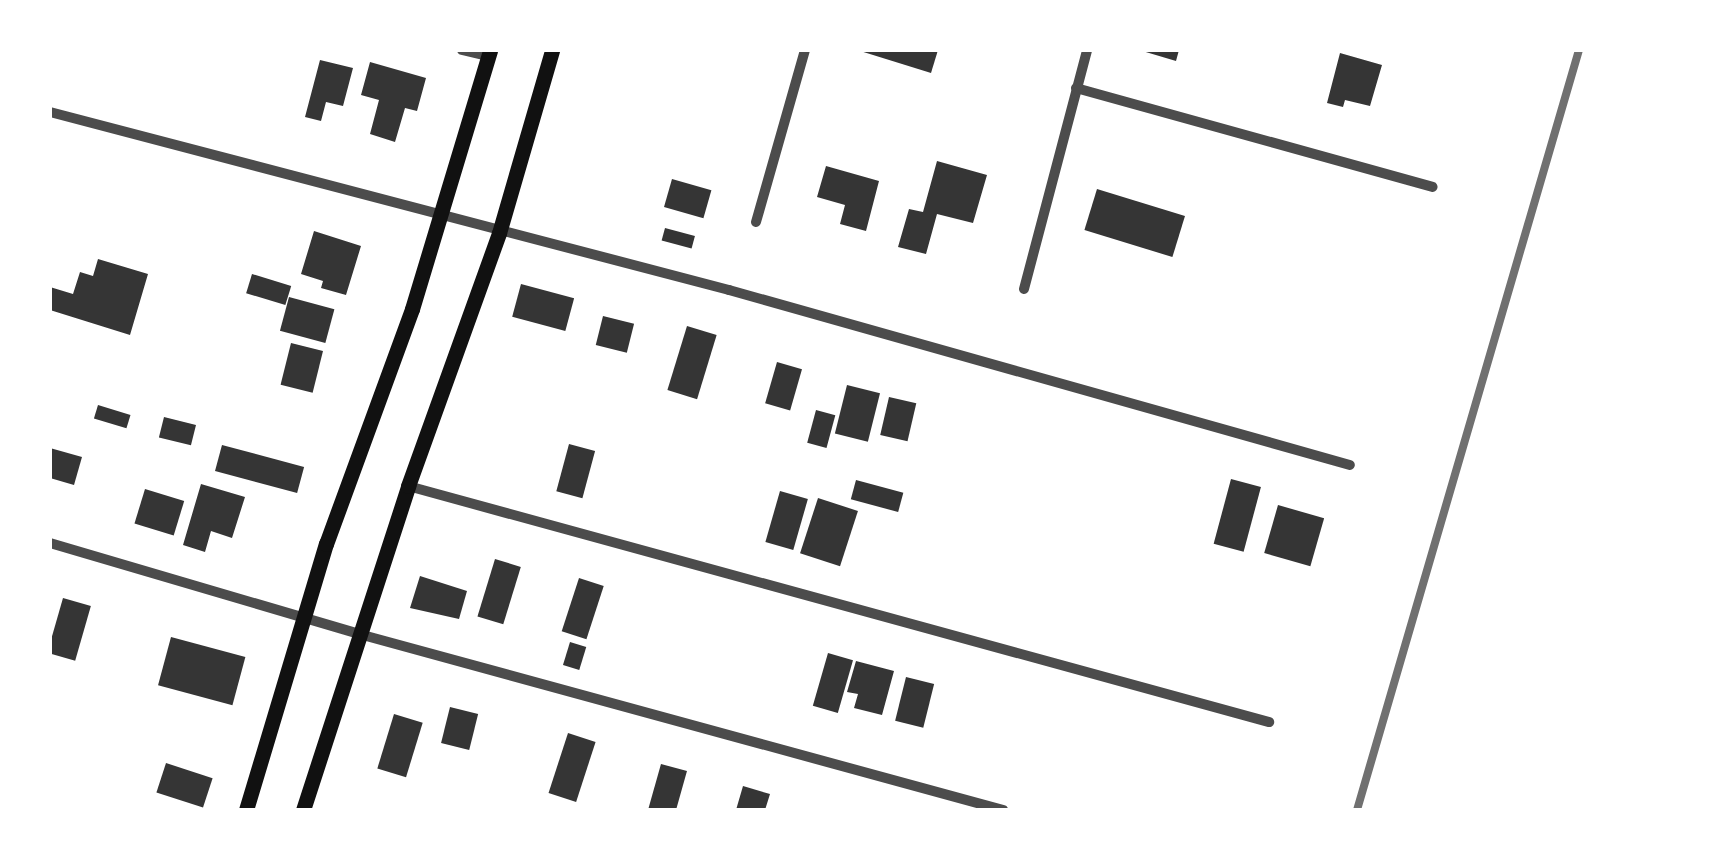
<!DOCTYPE html>
<html>
<head>
<meta charset="utf-8">
<style>
  body { margin:0 }
  #map { position:relative; width:1714px; height:860px; overflow:hidden; background:#fff; font-family:Commissioner,sans-serif }
  div>[style] { position:absolute }
  [style*='--x'] { left:calc(var(--x)*1px); top:calc(var(--y)*1px); width:calc(var(--w)*1px); rotate:calc(var(--a)*1deg) }
  .building>* { inset:0; background:#353535; transform-origin:0 0 }
  .minor>* { height:10px; margin:-5px; padding:0 5px; transform-origin:5px; border-radius:5px; background:#4c4c4c }
  .secondary>* { height:15px; margin:-7.5px; padding:0 7.5px; transform-origin:7.5px; border-radius:7.5px; background:#111 }
  .rail>* { height:8px; margin:-4px; padding:0 4px; transform-origin:4px; border-radius:4px; background:#707070 }
  span { translate:-50% -50%; white-space:nowrap; text-align:center; line-height:1.15; -webkit-text-stroke:9px #fff; paint-order:stroke }
  .frame { position:absolute; inset:0; border:52px solid #fff; pointer-events:none }
</style>
</head>
<body>
<div id="map">
  <div class="building">
    <div style="clip-path:polygon(857px 50px,938px 50px,931px 73px)"></div>
    <div style="clip-path:polygon(1139px 50px,1179px 50px,1176px 61px)"></div>
    <div style="clip-path:polygon(1340px 53px,1382px 65px,1370px 106px,1345px 100px,1343px 107px,1327px 103px)"></div>
    <div style="clip-path:polygon(320px 60px,353px 68px,343px 106px,326px 102px,321px 121px,305px 117px)"></div>
    <div style="clip-path:polygon(370px 62px,426px 78px,417px 111px,405px 108px,395px 142px,370px 134px,379px 100px,361px 95px)"></div>
    <div style="clip-path:polygon(937px 161px,987px 175px,973px 223px,937px 214px,926px 254px,898px 247px,909px 209px,923px 212px)"></div>
    <div style="clip-path:polygon(826px 166px,879px 181px,866px 231px,840px 224px,845px 205px,817px 197px)"></div>
    <div style="left:672px;top:179px;width:41px;height:29px;rotate:16deg"></div>
    <div style="left:1097px;top:189px;width:92px;height:43px;rotate:17deg"></div>
    <div style="left:665px;top:228px;width:31px;height:13px;rotate:15deg"></div>
    <div style="clip-path:polygon(314px 231px,361px 246px,346px 295px,321px 288px,323px 281px,301px 274px)"></div>
    <div style="clip-path:polygon(98px 259px,148px 274px,130px 335px,50px 310px,50px 287px,73px 294px,80px 272px,93px 276px)"></div>
    <div style="left:252px;top:274px;width:41px;height:20px;rotate:17deg"></div>
    <div style="left:521px;top:284px;width:55px;height:34px;rotate:15deg"></div>
    <div style="left:289px;top:297px;width:47px;height:35px;rotate:15deg"></div>
    <div style="left:603px;top:316px;width:32px;height:30px;rotate:14deg"></div>
    <div style="left:687px;top:326px;width:31px;height:67px;rotate:17deg"></div>
    <div style="left:291px;top:343px;width:33px;height:43px;rotate:14deg"></div>
    <div style="left:777px;top:362px;width:26px;height:43px;rotate:16deg"></div>
    <div style="left:847px;top:385px;width:34px;height:50px;rotate:14deg"></div>
    <div style="left:889px;top:397px;width:28px;height:39px;rotate:13deg"></div>
    <div style="left:98px;top:405px;width:34px;height:14px;rotate:17deg"></div>
    <div style="left:816px;top:410px;width:20px;height:34px;rotate:15deg"></div>
    <div style="left:164px;top:417px;width:33px;height:21px;rotate:14deg"></div>
    <div style="left:569px;top:444px;width:27px;height:49px;rotate:15deg"></div>
    <div style="left:222px;top:445px;width:85px;height:27px;rotate:15deg"></div>
    <div style="clip-path:polygon(50px 448px,82px 457px,74px 485px,50px 478px)"></div>
    <div style="left:1231px;top:479px;width:31px;height:67px;rotate:15deg"></div>
    <div style="left:856px;top:480px;width:49px;height:20px;rotate:15deg"></div>
    <div style="clip-path:polygon(201px 484px,245px 497px,232px 538px,211px 531px,205px 552px,183px 545px)"></div>
    <div style="left:145px;top:489px;width:41px;height:36px;rotate:17deg"></div>
    <div style="left:780px;top:491px;width:29px;height:53px;rotate:16deg"></div>
    <div style="left:818px;top:498px;width:42px;height:58px;rotate:18deg"></div>
    <div style="left:1278px;top:505px;width:48px;height:50px;rotate:16deg"></div>
    <div style="left:495px;top:559px;width:27px;height:60px;rotate:17deg"></div>
    <div style="clip-path:polygon(420px 576px,467px 591px,459px 619px,410px 608px)"></div>
    <div style="left:579px;top:578px;width:26px;height:56px;rotate:18deg"></div>
    <div style="left:63px;top:598px;width:29px;height:57px;rotate:16deg"></div>
    <div style="left:171px;top:637px;width:77px;height:50px;rotate:15deg"></div>
    <div style="left:570px;top:642px;width:17px;height:24px;rotate:17deg"></div>
    <div style="left:828px;top:653px;width:26px;height:55px;rotate:16deg"></div>
    <div style="clip-path:polygon(856px 661px,894px 671px,882px 715px,854px 708px,858px 694px,847px 692px)"></div>
    <div style="left:906px;top:677px;width:29px;height:45px;rotate:14deg"></div>
    <div style="left:450px;top:707px;width:29px;height:37px;rotate:14deg"></div>
    <div style="left:394px;top:714px;width:30px;height:57px;rotate:17deg"></div>
    <div style="left:568px;top:733px;width:29px;height:63px;rotate:18deg"></div>
    <div style="left:166px;top:763px;width:49px;height:31px;rotate:18deg"></div>
    <div style="clip-path:polygon(661px 764px,687px 771px,676px 810px,648px 810px)"></div>
    <div style="clip-path:polygon(743px 786px,770px 794px,765px 810px,736px 810px)"></div>
  </div>
  <div class="minor">
    <div style="--x:462;--y:50;--w:27;--a:13"></div>
    <div style="--x:1076;--y:88;--w:370;--a:15.5"></div>
    <div style="--x:50;--y:112;--w:702;--a:14.69"></div>
    <div style="--x:729;--y:290;--w:645;--a:15.74"></div>
    <div style="--x:756;--y:222;--w:179;--a:-74.1"></div>
    <div style="--x:1024;--y:289;--w:247;--a:-75.2"></div>
    <div style="--x:408;--y:486;--w:893;--a:15.33"></div>
    <div style="--x:50;--y:543;--w:322;--a:16.4"></div>
    <div style="--x:359;--y:634;--w:668;--a:15.29"></div>
  </div>
  <div class="secondary">
    <div style="--x:246;--y:810;--w:278;--a:-73.3"></div>
    <div style="--x:326;--y:544;--w:250;--a:-69.9"></div>
    <div style="--x:412;--y:309;--w:270;--a:-73.2"></div>
    <div style="--x:303;--y:810;--w:341;--a:-72"></div>
    <div style="--x:408;--y:486;--w:269;--a:-70.2"></div>
    <div style="--x:499;--y:233;--w:191;--a:-73.8"></div>
  </div>
  <div class="rail">
    <div style="--x:1357;--y:810;--w:792;--a:-73.72"></div>
  </div>
  <div class="frame"></div>
</div>
</body>
</html>
